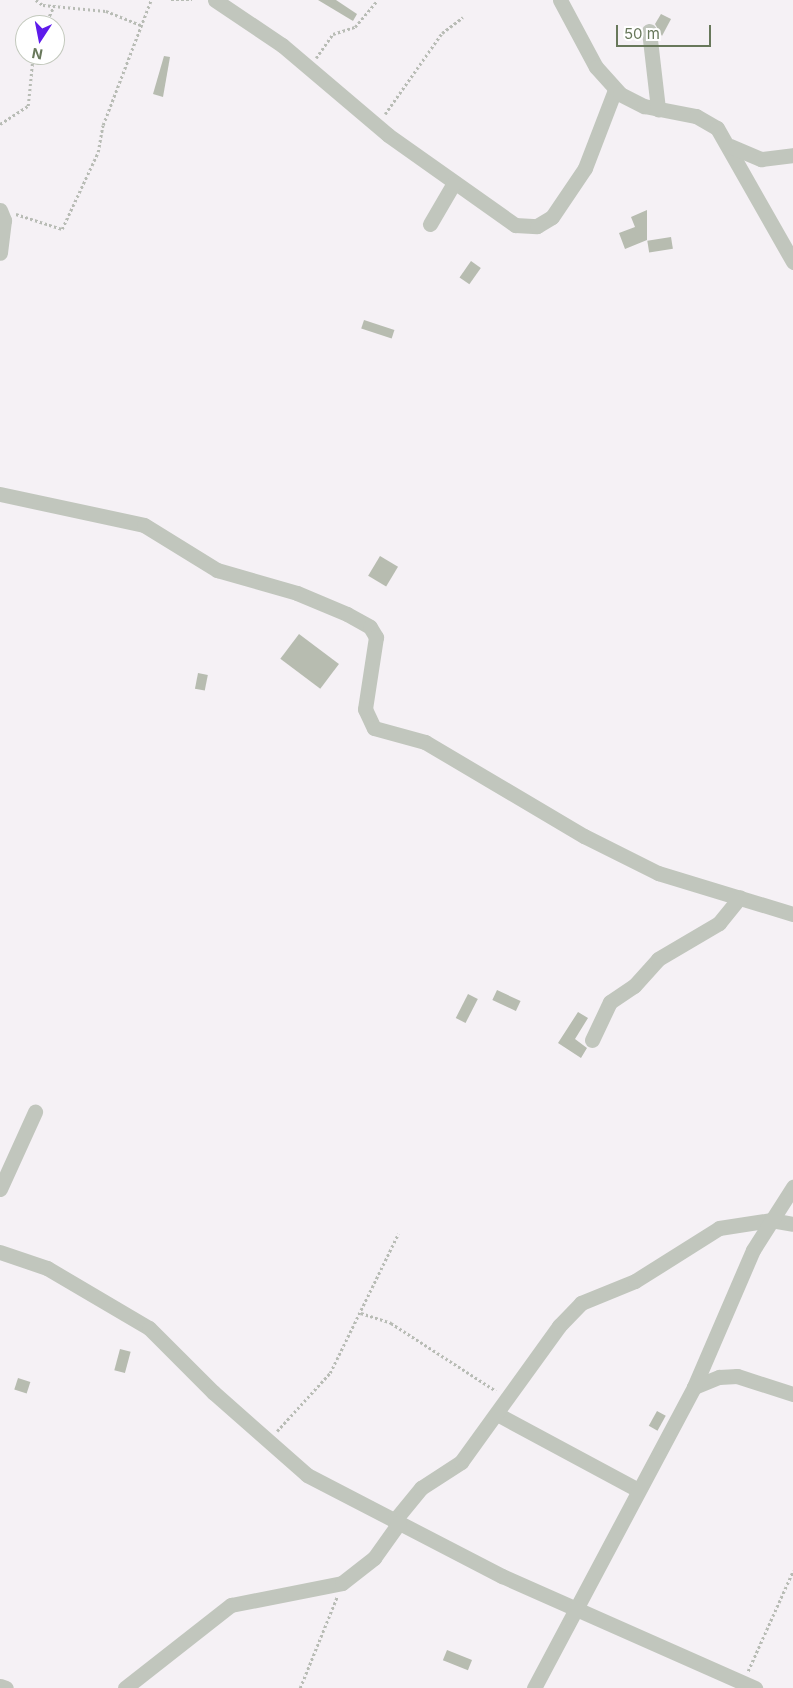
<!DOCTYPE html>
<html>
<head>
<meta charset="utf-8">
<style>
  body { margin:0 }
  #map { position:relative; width:793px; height:1688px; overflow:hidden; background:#f5f1f5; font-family:Inter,sans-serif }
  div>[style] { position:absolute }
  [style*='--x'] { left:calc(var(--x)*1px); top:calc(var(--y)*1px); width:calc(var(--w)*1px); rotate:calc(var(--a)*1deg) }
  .building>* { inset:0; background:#b7bcb0; transform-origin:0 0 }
  .path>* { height:2.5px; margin-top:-1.25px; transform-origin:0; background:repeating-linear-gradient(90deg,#b8bcb5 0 2.5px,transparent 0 5px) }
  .minor>* { height:15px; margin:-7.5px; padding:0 7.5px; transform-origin:7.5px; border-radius:7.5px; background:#c1c6bd }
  span { translate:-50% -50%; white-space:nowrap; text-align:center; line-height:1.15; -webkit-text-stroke:5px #fff; paint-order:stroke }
  .north { position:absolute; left:15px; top:15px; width:50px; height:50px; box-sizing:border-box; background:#fff; border:1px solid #c3c9bd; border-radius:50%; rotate:191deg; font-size:14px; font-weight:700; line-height:20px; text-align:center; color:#68785b }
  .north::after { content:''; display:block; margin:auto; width:18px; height:22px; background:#5e1beb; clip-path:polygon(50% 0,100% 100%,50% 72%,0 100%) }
  .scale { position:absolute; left:616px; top:25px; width:95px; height:22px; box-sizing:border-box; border:2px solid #68785b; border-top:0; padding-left:6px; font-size:15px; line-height:18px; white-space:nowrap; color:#68785b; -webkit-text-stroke:4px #fff; paint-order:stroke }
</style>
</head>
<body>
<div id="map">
  <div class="building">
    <div style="clip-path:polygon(318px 0,336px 0,357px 14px,353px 21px)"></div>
    <div style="clip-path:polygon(661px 14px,671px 19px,662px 36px,655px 24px)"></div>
    <div style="clip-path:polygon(164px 56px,170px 57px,163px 97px,153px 94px)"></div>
    <div style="clip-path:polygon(647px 210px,647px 240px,625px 249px,619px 233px,635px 227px,631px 217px)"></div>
    <div style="left:671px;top:237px;width:12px;height:24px;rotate:81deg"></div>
    <div style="left:471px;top:261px;width:12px;height:20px;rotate:35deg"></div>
    <div style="left:364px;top:320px;width:32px;height:9px;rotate:18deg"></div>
    <div style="left:380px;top:556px;width:21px;height:23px;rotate:31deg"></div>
    <div style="left:299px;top:634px;width:50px;height:31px;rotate:37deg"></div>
    <div style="left:198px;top:673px;width:10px;height:16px;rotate:11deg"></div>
    <div style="left:497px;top:990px;width:26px;height:11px;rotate:25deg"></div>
    <div style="left:468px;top:994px;width:11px;height:27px;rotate:27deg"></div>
    <div style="clip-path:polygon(578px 1012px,588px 1018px,575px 1039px,587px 1048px,581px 1058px,558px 1043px)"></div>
    <div style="left:120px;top:1349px;width:11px;height:22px;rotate:15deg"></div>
    <div style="left:18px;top:1378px;width:13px;height:12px;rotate:18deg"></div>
    <div style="left:657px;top:1411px;width:10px;height:17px;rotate:29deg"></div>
    <div style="left:447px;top:1650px;width:27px;height:11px;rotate:22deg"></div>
  </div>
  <div class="path">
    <div style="--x:36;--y:0;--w:9;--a:36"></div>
    <div style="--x:43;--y:5;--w:63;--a:5.4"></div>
    <div style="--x:106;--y:11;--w:37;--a:22"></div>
    <div style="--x:171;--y:0;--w:21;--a:0"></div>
    <div style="--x:45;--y:25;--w:21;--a:-65"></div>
    <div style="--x:316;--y:58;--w:29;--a:-55"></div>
    <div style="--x:333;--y:34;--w:23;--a:-18"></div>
    <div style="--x:355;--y:27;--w:35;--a:-50"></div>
    <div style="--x:385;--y:114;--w:99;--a:-54.9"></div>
    <div style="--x:442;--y:33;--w:26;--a:-37"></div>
    <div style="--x:0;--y:124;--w:33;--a:-33"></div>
    <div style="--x:28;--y:106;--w:51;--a:-84.4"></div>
    <div style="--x:16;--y:214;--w:48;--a:18.1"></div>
    <div style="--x:62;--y:229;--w:85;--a:-64.9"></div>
    <div style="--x:98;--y:152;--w:27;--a:-80"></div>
    <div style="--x:103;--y:125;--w:134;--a:-69"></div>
    <div style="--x:361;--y:1313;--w:32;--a:18"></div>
    <div style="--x:391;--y:1323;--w:125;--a:32.9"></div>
    <div style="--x:277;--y:1431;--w:79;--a:-47.6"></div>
    <div style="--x:330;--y:1373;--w:155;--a:-63.9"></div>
    <div style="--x:748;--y:1671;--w:110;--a:-65.8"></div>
    <div style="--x:300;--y:1688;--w:98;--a:-67.9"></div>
  </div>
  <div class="minor">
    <div style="--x:215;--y:0;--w:81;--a:33.9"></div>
    <div style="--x:282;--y:45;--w:139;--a:40.3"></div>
    <div style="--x:388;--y:135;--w:156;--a:35.3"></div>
    <div style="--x:515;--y:225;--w:22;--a:3"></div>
    <div style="--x:537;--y:226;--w:17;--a:-31"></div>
    <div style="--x:552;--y:217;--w:59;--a:-56"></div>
    <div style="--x:585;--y:168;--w:84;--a:-69"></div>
    <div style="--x:560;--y:0;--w:76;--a:61.8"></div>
    <div style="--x:596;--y:67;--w:36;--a:48"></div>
    <div style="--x:620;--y:94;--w:27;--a:27"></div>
    <div style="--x:644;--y:106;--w:53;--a:10.9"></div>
    <div style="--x:696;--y:116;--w:24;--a:30"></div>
    <div style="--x:717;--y:128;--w:154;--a:60.4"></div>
    <div style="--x:649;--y:31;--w:79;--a:83.4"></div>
    <div style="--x:730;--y:146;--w:34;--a:23"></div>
    <div style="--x:761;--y:159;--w:32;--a:-7"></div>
    <div style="--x:0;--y:210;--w:11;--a:68"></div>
    <div style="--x:4;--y:220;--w:33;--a:97"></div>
    <div style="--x:430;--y:224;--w:48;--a:-59.7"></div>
    <div style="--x:0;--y:494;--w:147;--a:12.1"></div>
    <div style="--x:144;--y:525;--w:86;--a:31.7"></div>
    <div style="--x:217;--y:570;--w:83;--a:16"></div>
    <div style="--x:297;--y:593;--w:54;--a:22.8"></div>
    <div style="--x:347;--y:614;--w:26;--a:29"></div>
    <div style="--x:370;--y:627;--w:12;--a:59"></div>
    <div style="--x:376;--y:637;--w:73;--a:98.7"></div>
    <div style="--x:365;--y:709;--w:21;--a:65"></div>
    <div style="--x:374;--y:728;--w:53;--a:15.4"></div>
    <div style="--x:425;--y:742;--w:185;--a:30.6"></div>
    <div style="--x:584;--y:836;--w:83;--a:26.6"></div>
    <div style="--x:658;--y:873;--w:141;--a:16.9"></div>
    <div style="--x:592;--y:1040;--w:42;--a:-64.7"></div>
    <div style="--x:610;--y:1002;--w:29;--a:-34"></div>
    <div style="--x:634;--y:986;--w:36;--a:-48"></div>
    <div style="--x:658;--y:959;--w:71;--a:-30.5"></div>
    <div style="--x:719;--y:923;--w:33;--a:-51"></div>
    <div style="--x:0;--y:1189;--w:85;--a:-65.6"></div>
    <div style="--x:0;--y:1252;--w:50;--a:18.8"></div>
    <div style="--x:47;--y:1268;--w:118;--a:30.5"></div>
    <div style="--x:149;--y:1328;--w:91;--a:45"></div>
    <div style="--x:213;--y:1392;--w:125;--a:41.4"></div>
    <div style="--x:307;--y:1475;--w:220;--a:27.4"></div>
    <div style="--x:502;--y:1576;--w:277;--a:23.9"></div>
    <div style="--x:694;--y:1387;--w:27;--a:-22"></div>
    <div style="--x:719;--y:1377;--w:18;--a:-3"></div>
    <div style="--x:737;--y:1376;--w:59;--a:17.8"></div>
    <div style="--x:497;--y:1414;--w:158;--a:28.3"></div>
    <div style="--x:394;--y:1521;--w:43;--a:-50.7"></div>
    <div style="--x:421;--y:1488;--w:48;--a:-33"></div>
    <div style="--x:461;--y:1462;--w:168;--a:-54.2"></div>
    <div style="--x:559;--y:1326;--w:32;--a:-46"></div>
    <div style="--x:581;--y:1303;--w:58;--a:-22.2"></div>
    <div style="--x:635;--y:1281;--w:99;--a:-32.2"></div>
    <div style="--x:719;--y:1228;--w:53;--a:-8.7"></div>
    <div style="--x:771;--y:1220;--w:22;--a:10"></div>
    <div style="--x:0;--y:1686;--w:6;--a:18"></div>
    <div style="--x:125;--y:1688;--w:135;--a:-38.1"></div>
    <div style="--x:231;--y:1605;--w:113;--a:-11.2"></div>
    <div style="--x:342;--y:1583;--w:41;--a:-38"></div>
    <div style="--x:374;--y:1558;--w:43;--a:-54.5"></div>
    <div style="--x:534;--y:1688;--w:341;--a:-62"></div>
    <div style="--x:694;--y:1387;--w:149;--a:-66.7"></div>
    <div style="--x:753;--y:1250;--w:75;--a:-57.6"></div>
  </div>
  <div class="north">N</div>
  <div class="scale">50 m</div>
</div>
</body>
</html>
